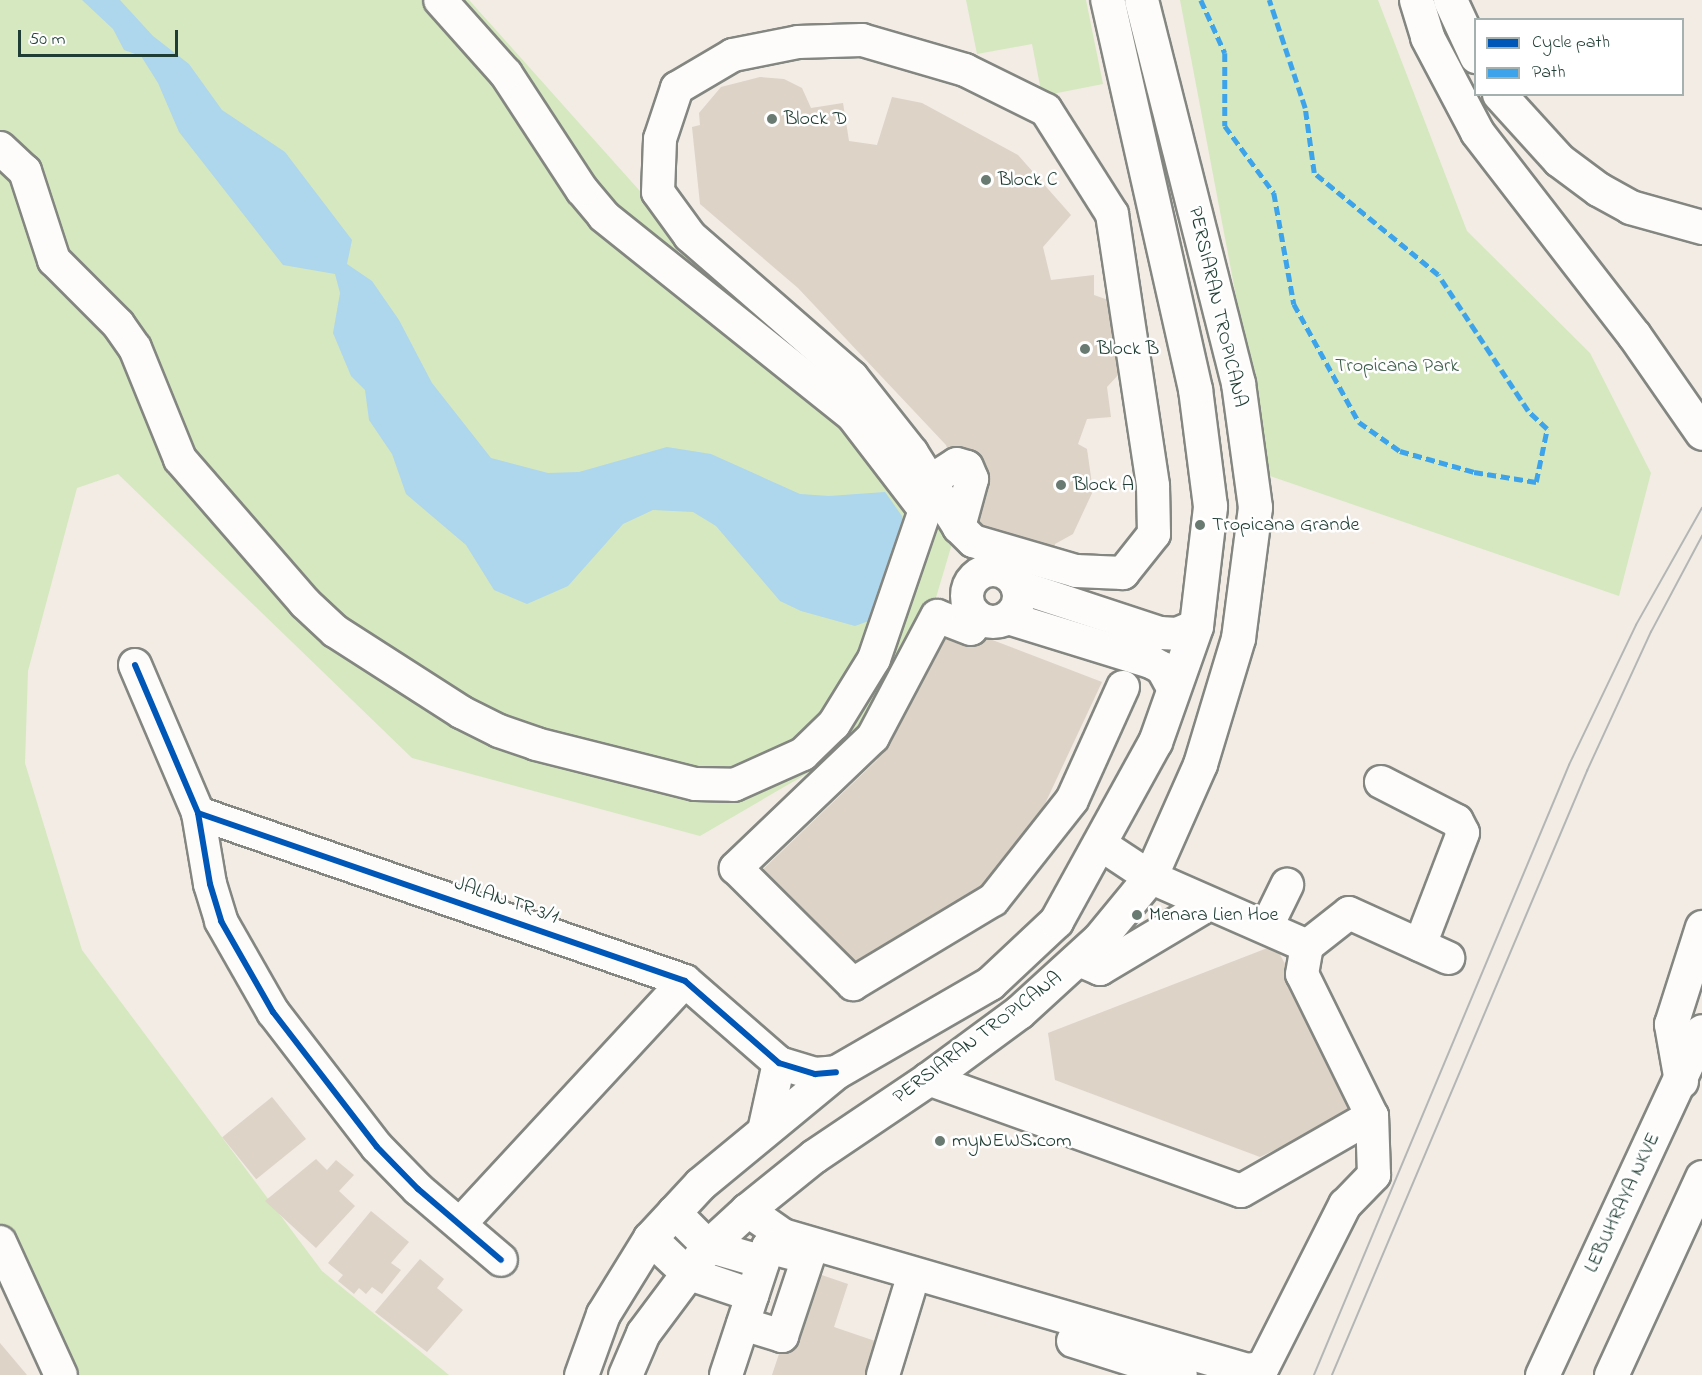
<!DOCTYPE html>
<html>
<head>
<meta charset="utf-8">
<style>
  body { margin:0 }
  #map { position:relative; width:1702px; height:1375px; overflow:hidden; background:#f2ece5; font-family:"Indie Flower",sans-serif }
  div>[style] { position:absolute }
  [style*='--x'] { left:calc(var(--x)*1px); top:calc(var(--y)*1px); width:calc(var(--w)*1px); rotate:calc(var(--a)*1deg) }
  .green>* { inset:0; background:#d6e8bf }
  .water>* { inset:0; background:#aed6ed }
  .building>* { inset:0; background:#ddd3c7; transform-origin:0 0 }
  .roads { filter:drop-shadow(2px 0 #838681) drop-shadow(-2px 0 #838681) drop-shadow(0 2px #838681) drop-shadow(0 -2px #838681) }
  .minor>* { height:32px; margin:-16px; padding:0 16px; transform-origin:16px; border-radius:16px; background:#fdfcfb }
  .minor>.ring { margin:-16px; padding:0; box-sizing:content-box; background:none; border:32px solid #fdfcfb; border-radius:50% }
  .major>* { height:33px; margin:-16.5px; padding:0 16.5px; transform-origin:16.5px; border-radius:16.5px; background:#fdfcfb }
  .highway>* { height:33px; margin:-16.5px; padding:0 16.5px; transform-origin:16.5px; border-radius:16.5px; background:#fdfcfb }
  .tram>* { height:1.5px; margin:-0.75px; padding:0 0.75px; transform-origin:0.75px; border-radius:0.75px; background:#b4b6b5 }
  .quiet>* { height:4.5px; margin-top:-2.25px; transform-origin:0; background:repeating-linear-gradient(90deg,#3da4eb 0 9px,transparent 0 13.5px) }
  .cycleway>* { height:6px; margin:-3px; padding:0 3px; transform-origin:3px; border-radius:3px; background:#0057b8 }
  .dots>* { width:16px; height:16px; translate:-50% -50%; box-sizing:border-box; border:3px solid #fff; border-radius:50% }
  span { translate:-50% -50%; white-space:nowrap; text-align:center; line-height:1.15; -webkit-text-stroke:5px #fff; paint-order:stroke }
  .poi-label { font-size:20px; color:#1f3d34 }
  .left { translate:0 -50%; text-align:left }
  .street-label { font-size:20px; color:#1f3d34 }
  .park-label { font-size:20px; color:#3f5f4a }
  .legend { position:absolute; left:1474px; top:18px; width:210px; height:78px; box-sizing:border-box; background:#fff; border:2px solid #a5b1ae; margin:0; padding:8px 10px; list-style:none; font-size:18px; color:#1f3d34 }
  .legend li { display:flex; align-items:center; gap:12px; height:30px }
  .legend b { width:30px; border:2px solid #a5b1ae }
  .scale { position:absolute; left:18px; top:30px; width:160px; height:27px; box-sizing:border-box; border:3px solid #1f3d34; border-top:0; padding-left:8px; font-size:18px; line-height:21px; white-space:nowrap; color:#1f3d34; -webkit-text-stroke:4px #fff; paint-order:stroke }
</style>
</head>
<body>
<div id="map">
  <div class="green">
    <div style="clip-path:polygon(0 0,469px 0,681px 237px,868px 404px,954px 537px,932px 611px,839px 755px,700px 836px,412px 758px,118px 474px,77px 488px,28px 671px,25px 763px,82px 950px,322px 1271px,449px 1375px,66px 1375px,0 1241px)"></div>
    <div style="clip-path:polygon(966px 0,1086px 0,1103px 84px,1042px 96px,1032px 44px,977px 54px)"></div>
    <div style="clip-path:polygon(1180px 0,1378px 0,1467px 231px,1590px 353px,1651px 473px,1619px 596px,1270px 476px)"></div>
  </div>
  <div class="water">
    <div style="clip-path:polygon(82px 0,120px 0,153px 36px,189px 64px,222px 110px,285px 152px,352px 240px,347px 264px,372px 281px,399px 320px,432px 383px,491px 458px,548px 473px,579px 472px,667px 447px,711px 454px,800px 494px,829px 496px,885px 492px,902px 516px,908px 540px,874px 619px,855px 626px,801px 611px,780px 601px,716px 526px,693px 512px,653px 510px,623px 524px,568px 586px,527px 604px,494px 590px,466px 545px,406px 494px,392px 454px,369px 420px,365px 390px,351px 376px,333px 333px,340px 293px,335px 274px,283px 265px,179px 132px,158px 83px,141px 56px,124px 50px,113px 29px)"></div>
  </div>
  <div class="building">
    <div style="clip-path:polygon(760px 77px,784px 79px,802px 88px,811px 108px,843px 103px,849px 141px,877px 145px,892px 97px,922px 103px,1018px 155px,1071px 215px,1043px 247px,1051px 280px,1094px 275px,1094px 295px,1111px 301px,1116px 315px,1120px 373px,1107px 387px,1111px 417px,1087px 419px,1078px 444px,1087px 449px,1093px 491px,1073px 534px,1055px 544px,1054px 554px,975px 530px,946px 445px,798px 288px,700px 204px,692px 127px,700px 125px,699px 113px,721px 87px)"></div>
    <div style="clip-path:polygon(940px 620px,1102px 682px,1036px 823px,986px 892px,859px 972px,756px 876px,877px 760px)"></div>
    <div style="clip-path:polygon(1275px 945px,1361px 1108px,1260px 1157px,1055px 1080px,1048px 1033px)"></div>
    <div style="left:272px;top:1097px;width:54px;height:64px;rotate:51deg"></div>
    <div style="clip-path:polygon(316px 1159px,327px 1170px,336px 1160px,354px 1175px,339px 1191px,355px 1206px,316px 1248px,265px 1201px)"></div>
    <div style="clip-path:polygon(371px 1211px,409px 1242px,391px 1263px,401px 1270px,382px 1294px,372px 1287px,366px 1294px,359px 1288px,354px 1294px,338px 1281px,343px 1275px,328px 1263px)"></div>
    <div style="clip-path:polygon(420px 1259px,444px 1279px,437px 1288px,463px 1310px,427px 1352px,375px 1312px)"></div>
    <div style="clip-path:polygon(807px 1270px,848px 1284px,834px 1327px,878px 1342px,867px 1375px,772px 1375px)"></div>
    <div style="clip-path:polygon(0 1343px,27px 1375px,0 1375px)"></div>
  </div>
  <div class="roads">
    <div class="minor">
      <div style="--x:862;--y:40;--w:107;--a:16.2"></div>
      <div style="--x:965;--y:70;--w:90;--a:26.3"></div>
      <div style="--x:1046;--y:110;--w:123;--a:57.6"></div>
      <div style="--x:1112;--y:214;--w:275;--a:81.4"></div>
      <div style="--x:1153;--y:486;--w:48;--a:88.8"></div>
      <div style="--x:1154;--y:534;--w:50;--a:128.5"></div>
      <div style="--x:1123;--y:573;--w:47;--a:-177.6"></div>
      <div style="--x:1076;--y:571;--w:107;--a:-163.8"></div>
      <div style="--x:973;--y:541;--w:20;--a:-135"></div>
      <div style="--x:959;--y:527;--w:88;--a:-122.4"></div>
      <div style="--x:912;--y:453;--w:97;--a:-128.3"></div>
      <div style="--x:852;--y:377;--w:215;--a:-139"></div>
      <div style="--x:690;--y:236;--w:54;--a:-126"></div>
      <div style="--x:658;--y:192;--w:53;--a:-87.8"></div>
      <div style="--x:660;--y:139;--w:54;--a:-71.6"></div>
      <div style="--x:677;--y:88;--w:65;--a:-30.5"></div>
      <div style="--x:733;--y:55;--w:66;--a:-11.3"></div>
      <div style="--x:798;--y:42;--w:64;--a:-1.8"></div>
      <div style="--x:0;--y:148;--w:34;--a:43"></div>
      <div style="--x:25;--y:171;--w:94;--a:72"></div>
      <div style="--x:54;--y:260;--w:91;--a:45"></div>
      <div style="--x:118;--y:324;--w:29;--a:55"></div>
      <div style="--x:135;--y:348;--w:120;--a:67.9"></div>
      <div style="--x:180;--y:459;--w:191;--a:49"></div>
      <div style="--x:305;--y:603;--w:41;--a:43"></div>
      <div style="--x:335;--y:631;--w:150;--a:32.7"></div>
      <div style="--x:461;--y:712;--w:42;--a:26.6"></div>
      <div style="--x:499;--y:731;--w:39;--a:19"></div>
      <div style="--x:536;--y:744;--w:164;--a:14.1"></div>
      <div style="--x:695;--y:784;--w:39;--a:1"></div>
      <div style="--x:734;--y:785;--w:76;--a:-24.2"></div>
      <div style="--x:803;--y:754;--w:43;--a:-44.1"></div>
      <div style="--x:834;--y:724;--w:76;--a:-58.4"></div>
      <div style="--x:874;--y:659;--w:157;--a:-71.1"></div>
      <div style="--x:925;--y:510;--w:120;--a:-127.5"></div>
      <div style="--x:852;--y:415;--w:318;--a:-141.3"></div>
      <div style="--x:604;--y:216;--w:34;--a:-130"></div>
      <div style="--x:582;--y:190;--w:139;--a:-123.2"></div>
      <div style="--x:506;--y:74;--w:99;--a:-131.7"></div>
      <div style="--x:929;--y:482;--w:33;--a:-33"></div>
      <div style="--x:957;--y:464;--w:10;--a:17"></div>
      <div style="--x:967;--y:467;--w:13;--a:67"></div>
      <div style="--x:972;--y:479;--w:50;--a:105.2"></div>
      <div class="ring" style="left:967px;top:570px;width:20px;height:20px"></div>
      <div style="--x:1017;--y:586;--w:151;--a:18.2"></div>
      <div style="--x:1160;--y:633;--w:17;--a:3"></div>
      <div style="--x:1177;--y:634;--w:21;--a:-23"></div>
      <div style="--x:974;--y:614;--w:15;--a:101"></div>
      <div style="--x:971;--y:629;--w:36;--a:-159"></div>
      <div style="--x:937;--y:616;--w:137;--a:117.9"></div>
      <div style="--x:873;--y:737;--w:190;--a:136.3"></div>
      <div style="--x:736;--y:868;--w:165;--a:44.8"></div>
      <div style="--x:853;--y:984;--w:163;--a:-31"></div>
      <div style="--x:993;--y:900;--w:127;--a:-51.7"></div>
      <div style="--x:1072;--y:800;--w:124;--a:-65.7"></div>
      <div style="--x:1008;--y:618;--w:150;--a:17.1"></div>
      <div style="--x:1151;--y:662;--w:13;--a:29"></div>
      <div style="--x:1162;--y:668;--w:23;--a:61"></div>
      <div style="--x:135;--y:665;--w:161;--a:66.9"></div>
      <div style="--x:198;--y:813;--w:72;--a:80.4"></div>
      <div style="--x:210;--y:884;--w:39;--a:73"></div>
      <div style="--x:221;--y:921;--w:105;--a:60.3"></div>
      <div style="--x:273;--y:1012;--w:170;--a:52.4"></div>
      <div style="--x:377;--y:1147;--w:59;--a:45.7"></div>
      <div style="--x:418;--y:1189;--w:109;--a:40.5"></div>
      <div style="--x:1381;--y:782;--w:85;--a:27.2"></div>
      <div style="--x:1457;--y:821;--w:13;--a:63"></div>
      <div style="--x:1463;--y:833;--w:120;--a:111"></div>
      <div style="--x:198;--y:813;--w:515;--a:19.03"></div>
      <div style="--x:685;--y:981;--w:125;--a:41.1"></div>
      <div style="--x:779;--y:1063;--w:38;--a:17"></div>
      <div style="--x:815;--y:1074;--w:21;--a:-5"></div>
      <div style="--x:1100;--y:844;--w:60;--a:33.4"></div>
      <div style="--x:1150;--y:877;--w:171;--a:23.7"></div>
      <div style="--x:1307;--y:946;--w:53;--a:-38.2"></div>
      <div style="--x:1349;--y:913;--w:109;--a:24.4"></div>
      <div style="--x:1267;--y:926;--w:46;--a:-64"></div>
      <div style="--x:1079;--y:960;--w:23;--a:23"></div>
      <div style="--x:1100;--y:969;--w:127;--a:-30.8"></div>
      <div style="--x:928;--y:1079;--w:332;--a:19.7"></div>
      <div style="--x:1241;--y:1191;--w:151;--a:-29.8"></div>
      <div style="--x:764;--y:1131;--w:70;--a:-77.6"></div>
      <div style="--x:747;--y:1210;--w:44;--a:34.8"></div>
      <div style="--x:783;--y:1235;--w:485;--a:16.2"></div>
      <div style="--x:1249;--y:1370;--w:14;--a:-12"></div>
      <div style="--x:1263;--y:1367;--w:182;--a:-63.2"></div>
      <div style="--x:1345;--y:1205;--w:42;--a:-46"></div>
      <div style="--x:1374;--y:1175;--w:59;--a:-91.9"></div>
      <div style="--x:1372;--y:1116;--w:158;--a:-116.2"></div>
      <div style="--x:1302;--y:974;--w:28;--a:-80"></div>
      <div style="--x:674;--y:1212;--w:48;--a:45"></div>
      <div style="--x:708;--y:1246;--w:57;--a:16.2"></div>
      <div style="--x:460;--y:1224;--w:331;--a:-47.2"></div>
      <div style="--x:650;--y:1238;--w:51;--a:43.4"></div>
      <div style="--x:687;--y:1273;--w:69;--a:18.7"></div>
      <div style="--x:0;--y:1242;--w:146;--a:65.4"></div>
      <div style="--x:743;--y:1324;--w:41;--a:17.1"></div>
      <div style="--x:782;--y:1336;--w:82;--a:-71.6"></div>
      <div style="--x:1073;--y:1341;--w:113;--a:17.5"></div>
      <div style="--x:726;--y:1375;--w:135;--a:-71.8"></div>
      <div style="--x:768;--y:1247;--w:38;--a:15"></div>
      <div style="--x:883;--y:1375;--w:89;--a:-73"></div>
    </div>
    <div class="major">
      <div style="--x:581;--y:1375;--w:65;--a:-70.2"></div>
      <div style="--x:603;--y:1314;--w:89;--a:-58.3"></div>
      <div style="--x:650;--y:1238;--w:74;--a:-47.2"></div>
      <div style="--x:700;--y:1184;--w:176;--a:-39.5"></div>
      <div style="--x:836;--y:1072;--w:178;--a:-30"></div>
      <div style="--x:990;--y:983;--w:91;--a:-43.2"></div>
      <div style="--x:1056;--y:921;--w:205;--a:-61.1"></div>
      <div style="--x:1155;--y:742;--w:123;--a:-70.5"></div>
      <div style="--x:1196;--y:626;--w:121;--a:-83.3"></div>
      <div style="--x:1210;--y:506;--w:118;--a:-97.3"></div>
      <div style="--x:1195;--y:389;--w:399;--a:-102.7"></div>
      <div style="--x:625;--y:1375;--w:46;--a:-66.8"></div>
      <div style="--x:643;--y:1333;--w:109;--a:-53.2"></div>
      <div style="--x:708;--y:1246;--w:53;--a:-42.7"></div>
      <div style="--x:747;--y:1210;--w:86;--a:-38.9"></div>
      <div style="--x:814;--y:1156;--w:138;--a:-34"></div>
      <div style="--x:928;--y:1079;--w:113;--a:-36.4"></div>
      <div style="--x:1019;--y:1012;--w:108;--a:-42.4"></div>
      <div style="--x:1099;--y:939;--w:80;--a:-50.6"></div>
      <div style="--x:1150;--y:877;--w:124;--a:-66.1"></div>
      <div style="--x:1200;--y:764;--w:132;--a:-73.2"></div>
      <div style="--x:1238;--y:638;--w:132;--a:-82.6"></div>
      <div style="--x:1255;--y:507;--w:125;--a:-97.8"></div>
      <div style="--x:1238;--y:383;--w:395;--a:-104.2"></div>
    </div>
    <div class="highway">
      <div style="--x:1416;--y:0;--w:39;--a:73"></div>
      <div style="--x:1427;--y:37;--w:107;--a:62.2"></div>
      <div style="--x:1477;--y:132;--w:257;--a:52.3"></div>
      <div style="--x:1634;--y:335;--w:119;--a:55.2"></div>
      <div style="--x:1450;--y:0;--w:62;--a:65.1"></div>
      <div style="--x:1499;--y:94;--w:89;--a:47.7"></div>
      <div style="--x:1559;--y:160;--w:49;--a:36.6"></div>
      <div style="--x:1598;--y:189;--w:37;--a:29"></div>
      <div style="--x:1630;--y:207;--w:75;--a:15.5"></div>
      <div style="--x:1681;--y:1081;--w:58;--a:-100"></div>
      <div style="--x:1671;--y:1024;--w:102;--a:-72.3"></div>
      <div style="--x:1542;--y:1375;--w:379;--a:-65.1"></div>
      <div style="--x:1611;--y:1375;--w:218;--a:-65.3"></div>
    </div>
  </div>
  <div class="tram">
    <div style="--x:1314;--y:1375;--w:661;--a:-67.31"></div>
    <div style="--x:1569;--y:765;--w:155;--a:-64.4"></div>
    <div style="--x:1636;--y:625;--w:134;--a:-60.6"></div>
    <div style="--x:1332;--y:1375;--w:656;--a:-67.11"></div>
    <div style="--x:1587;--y:771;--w:153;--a:-65.3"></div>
    <div style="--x:1651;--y:632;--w:109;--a:-62"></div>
  </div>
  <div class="quiet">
    <div style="--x:1201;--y:0;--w:58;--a:65.6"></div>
    <div style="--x:1225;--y:53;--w:73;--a:90"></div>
    <div style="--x:1225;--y:126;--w:83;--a:53.8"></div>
    <div style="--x:1274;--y:193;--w:113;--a:79.8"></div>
    <div style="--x:1294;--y:304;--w:135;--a:61.2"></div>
    <div style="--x:1359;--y:422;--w:50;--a:35.3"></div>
    <div style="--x:1400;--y:451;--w:77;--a:15.8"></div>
    <div style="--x:1474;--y:472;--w:63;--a:9.2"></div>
    <div style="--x:1536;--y:482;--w:54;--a:-78.3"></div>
    <div style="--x:1547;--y:429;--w:26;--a:-137"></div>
    <div style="--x:1528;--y:411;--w:163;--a:-123.5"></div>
    <div style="--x:1438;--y:275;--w:161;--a:-140.6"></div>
    <div style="--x:1314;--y:173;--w:66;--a:-97.9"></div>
    <div style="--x:1305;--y:108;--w:114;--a:-108.4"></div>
  </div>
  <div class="cycleway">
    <div style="--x:135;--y:665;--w:161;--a:66.9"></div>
    <div style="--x:198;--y:813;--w:72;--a:80.4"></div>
    <div style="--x:210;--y:884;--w:39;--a:73"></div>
    <div style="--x:221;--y:921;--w:105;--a:60.3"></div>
    <div style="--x:273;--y:1012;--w:170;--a:52.4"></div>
    <div style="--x:377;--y:1147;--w:59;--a:45.7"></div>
    <div style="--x:418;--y:1189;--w:109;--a:40.5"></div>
    <div style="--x:198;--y:813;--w:515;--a:19.03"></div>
    <div style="--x:685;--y:981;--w:125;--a:41.1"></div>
    <div style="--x:779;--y:1063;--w:38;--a:17"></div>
    <div style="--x:815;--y:1074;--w:21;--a:-5"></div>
  </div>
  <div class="dots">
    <div style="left:772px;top:119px;background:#697a72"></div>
    <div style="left:986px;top:180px;background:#697a72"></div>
    <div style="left:1085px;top:349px;background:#697a72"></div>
    <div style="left:1061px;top:485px;background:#697a72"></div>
    <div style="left:1200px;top:525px;background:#697a72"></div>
    <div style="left:1137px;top:915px;background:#697a72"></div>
    <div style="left:940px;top:1141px;background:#697a72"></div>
  </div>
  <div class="poi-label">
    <span class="left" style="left:784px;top:119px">Block D</span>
    <span class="left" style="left:998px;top:180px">Block C</span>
    <span class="left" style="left:1097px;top:349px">Block B</span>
    <span class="left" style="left:1073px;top:485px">Block A</span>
    <span class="left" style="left:1212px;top:525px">Tropicana Grande</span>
    <span class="left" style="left:1149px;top:915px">Menara Lien Hoe</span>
    <span class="left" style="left:952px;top:1141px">myNEWS.com</span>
  </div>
  <div class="street-label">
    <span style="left:1217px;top:307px;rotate:77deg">PERSIARAN TROPICANA</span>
    <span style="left:506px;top:901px;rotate:19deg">JALAN TR 3/1</span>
    <span style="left:978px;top:1038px;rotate:-37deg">PERSIARAN TROPICANA</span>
    <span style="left:1623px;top:1203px;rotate:-65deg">LEBUHRAYA NKVE</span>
  </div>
  <div class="park-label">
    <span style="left:1397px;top:366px">Tropicana Park</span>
  </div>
  <ul class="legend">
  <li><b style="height:8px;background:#0057b8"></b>Cycle path</li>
  <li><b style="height:8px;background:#3da4eb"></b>Path</li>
  </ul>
  <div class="scale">50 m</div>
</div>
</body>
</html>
